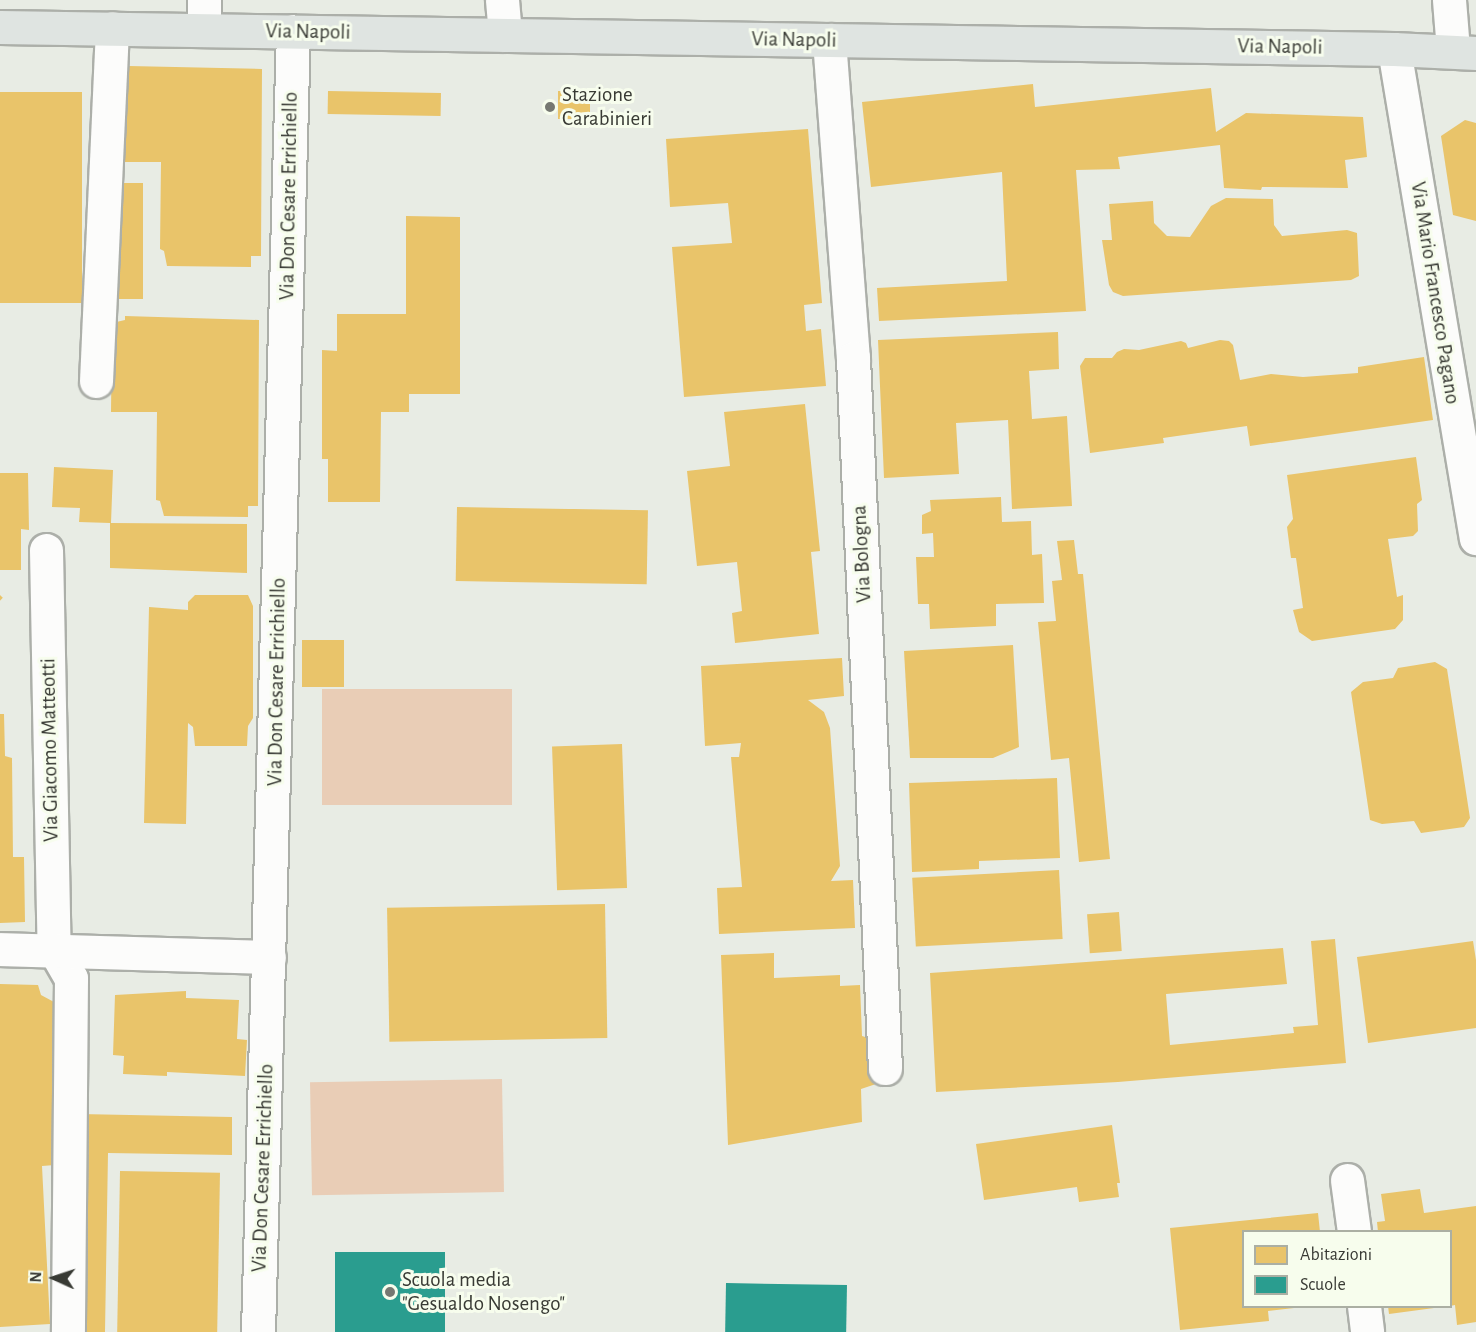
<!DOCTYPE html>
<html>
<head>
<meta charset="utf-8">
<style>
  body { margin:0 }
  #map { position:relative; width:1476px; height:1332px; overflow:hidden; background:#e8ece4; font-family:"Alegreya Sans",sans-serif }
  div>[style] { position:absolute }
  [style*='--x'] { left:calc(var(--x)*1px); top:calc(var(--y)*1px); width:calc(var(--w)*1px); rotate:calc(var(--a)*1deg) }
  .green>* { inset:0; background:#e9cdb6; transform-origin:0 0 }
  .homes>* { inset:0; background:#e9c46a; transform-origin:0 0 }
  .schools>* { inset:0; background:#2a9d8f; transform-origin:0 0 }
  .roads { filter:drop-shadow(2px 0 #acafa9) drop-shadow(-2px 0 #acafa9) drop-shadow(0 2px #acafa9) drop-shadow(0 -2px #acafa9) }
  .minor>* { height:33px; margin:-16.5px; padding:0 16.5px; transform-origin:16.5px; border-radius:16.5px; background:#fcfcfb }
  .major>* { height:33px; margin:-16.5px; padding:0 16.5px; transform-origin:16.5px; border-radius:16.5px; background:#dfe4e1 }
  .dots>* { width:16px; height:16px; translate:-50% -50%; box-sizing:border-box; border:3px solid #f7fded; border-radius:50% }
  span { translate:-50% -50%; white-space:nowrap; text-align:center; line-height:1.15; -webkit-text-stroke:6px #f7fded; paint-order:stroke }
  .street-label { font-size:21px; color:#383a34 }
  .poi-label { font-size:21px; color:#383a34 }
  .left { translate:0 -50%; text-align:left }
  .legend { position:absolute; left:1242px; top:1230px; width:210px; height:78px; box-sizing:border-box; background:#f7fded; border:2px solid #abafa3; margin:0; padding:8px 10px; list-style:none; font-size:18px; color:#383a34 }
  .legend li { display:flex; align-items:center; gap:12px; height:30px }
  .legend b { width:30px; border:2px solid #abafa3 }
  .north { position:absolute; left:24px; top:1248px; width:60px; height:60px; -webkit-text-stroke:4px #f7fded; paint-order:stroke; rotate:273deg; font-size:16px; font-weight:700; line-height:24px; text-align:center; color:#383a34 }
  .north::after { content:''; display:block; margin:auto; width:21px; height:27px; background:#383a34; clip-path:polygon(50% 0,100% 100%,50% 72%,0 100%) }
</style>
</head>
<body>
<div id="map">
  <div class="green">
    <div style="left:512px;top:689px;width:116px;height:190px;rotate:90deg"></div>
    <div style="left:502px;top:1079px;width:113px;height:192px;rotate:89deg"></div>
  </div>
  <div class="homes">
    <div style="clip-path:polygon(129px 66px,262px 69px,261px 256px,251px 256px,251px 267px,167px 266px,164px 251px,160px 249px,161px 162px,115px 162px,116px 72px,129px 70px)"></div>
    <div style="clip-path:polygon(1033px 84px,1035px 107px,1211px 88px,1216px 132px,1246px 113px,1363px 117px,1367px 157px,1345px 160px,1348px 188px,1262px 187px,1261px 190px,1224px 188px,1220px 145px,1118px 157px,1120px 169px,1076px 170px,1086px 311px,879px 321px,877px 288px,1007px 281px,1002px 172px,871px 187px,862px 102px)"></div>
    <div style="left:328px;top:91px;width:113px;height:23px;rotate:1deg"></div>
    <div style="left:558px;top:91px;width:32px;height:28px"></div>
    <div style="left:0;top:92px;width:82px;height:211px"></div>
    <div style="clip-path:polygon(1465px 120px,1476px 123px,1476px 221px,1453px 215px,1441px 136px)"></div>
    <div style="clip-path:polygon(808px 129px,822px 303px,804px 305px,806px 331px,821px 329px,826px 386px,684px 397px,672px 247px,732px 243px,728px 203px,670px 207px,666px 139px)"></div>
    <div style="left:112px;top:183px;width:31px;height:116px"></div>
    <div style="clip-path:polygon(1226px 198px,1273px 199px,1274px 225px,1282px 236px,1347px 230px,1357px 233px,1359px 276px,1351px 280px,1123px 296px,1113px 292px,1109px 285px,1102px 240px,1112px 240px,1109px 204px,1153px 201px,1154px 223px,1167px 236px,1190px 237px,1211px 206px)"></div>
    <div style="clip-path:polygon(406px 216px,460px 217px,460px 394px,409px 394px,409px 412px,381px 412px,380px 502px,328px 502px,328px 459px,322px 459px,322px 350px,337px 351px,337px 314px,406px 314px)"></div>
    <div style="clip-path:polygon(125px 316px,259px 320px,258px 506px,248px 506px,248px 517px,164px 516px,160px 501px,156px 500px,157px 412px,111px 412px,112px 323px,125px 320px)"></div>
    <div style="clip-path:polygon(1058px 332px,1059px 369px,1029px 371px,1032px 419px,1067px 416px,1072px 506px,1012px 509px,1008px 420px,956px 423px,959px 474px,884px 478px,878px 340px)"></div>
    <div style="clip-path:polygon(1220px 340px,1229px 341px,1233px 345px,1240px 380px,1271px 374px,1303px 377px,1358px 373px,1358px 367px,1424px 357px,1433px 420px,1250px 446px,1247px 426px,1163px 438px,1164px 443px,1090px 453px,1080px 366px,1085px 358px,1112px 358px,1117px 352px,1124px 349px,1139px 350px,1181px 341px,1186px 343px,1188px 348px)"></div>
    <div style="clip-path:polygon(805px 404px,820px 551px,811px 552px,819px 634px,735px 643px,732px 613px,742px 611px,737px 562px,697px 566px,687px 471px,730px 466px,724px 412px)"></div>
    <div style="clip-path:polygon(1416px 457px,1422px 500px,1417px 504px,1418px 531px,1413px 536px,1388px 539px,1397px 597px,1403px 595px,1403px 620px,1395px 629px,1312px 641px,1299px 632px,1293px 610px,1303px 608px,1296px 558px,1291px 558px,1287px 527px,1293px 519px,1287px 475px)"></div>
    <div style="clip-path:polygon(54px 467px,113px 470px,111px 523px,247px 524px,247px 573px,110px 568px,110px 523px,79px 522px,80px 508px,52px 507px)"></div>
    <div style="clip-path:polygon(0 473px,28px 473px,29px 530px,21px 529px,21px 570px,0 570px)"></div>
    <div style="clip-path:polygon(1001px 497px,1002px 522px,1031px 521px,1032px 555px,1042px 554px,1044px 603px,996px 604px,996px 626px,930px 629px,929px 604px,918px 604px,916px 557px,934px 557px,933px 533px,922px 534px,922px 515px,931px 511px,930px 500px)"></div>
    <div style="left:457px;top:507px;width:191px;height:74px;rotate:1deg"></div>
    <div style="clip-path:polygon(1074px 540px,1078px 574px,1083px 574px,1110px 859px,1079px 862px,1069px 758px,1051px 760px,1038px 622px,1056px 621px,1052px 581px,1062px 580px,1057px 541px)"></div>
    <div style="left:0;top:595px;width:4px;height:68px;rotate:45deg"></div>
    <div style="clip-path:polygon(195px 595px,248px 595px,253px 606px,253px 718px,248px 726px,247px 746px,195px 746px,193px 727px,188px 723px,186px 824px,144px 823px,149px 607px,188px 610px,188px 602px)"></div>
    <div style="left:302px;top:640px;width:42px;height:47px"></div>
    <div style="clip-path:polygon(1013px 645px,1019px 747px,993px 758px,910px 758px,904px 651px)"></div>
    <div style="clip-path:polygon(842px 658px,844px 696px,808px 700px,824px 712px,830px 728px,840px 866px,831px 881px,853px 880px,855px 928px,719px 934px,717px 888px,742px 887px,731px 757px,739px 757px,741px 743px,705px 746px,701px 666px)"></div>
    <div style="clip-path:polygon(1435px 662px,1447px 669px,1470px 818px,1464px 827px,1421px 833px,1414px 821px,1382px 824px,1370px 820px,1351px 692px,1363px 682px,1393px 678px,1398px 668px)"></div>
    <div style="clip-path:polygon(0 714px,4px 714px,5px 756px,12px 758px,13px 857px,24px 857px,25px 922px,0 923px)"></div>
    <div style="left:622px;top:744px;width:144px;height:70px;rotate:88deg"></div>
    <div style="clip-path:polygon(1057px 778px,1060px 858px,979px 861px,979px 869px,912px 872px,909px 783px)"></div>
    <div style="left:1059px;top:870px;width:69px;height:147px;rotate:87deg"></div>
    <div style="left:605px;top:904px;width:134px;height:218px;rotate:89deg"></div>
    <div style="left:1119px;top:912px;width:39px;height:32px;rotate:86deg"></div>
    <div style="clip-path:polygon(1335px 939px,1346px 1063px,1118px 1082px,936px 1092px,930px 973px,1283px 948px,1287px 984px,1166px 994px,1170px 1045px,1294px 1033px,1293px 1027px,1318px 1025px,1311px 941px)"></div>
    <div style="clip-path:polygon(1473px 941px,1476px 960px,1476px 1028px,1368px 1043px,1357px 957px)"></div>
    <div style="clip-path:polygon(774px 953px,774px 978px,840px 975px,840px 986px,860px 985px,862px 1036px,875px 1040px,876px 1084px,861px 1089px,862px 1122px,728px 1145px,721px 955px)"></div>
    <div style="clip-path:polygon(0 984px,38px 985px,41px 995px,54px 1002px,55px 1165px,42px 1166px,50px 1324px,0 1327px)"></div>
    <div style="clip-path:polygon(186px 991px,186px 998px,239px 1000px,237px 1039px,247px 1040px,245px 1076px,167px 1072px,167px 1076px,123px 1074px,124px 1056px,113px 1055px,115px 995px)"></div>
    <div style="clip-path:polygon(79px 1114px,232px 1117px,232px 1155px,108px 1153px,105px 1332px,75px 1332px)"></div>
    <div style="clip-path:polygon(1112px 1125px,1120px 1183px,1117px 1183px,1119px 1197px,1079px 1202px,1077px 1187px,984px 1200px,976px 1144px)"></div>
    <div style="left:120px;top:1171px;width:100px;height:161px;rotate:1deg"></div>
    <div style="clip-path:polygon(1420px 1189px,1424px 1213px,1476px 1206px,1476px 1322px,1457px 1325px,1455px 1305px,1450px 1306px,1450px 1232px,1378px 1232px,1377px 1222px,1385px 1221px,1381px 1194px)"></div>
    <div style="clip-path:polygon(1318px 1213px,1320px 1232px,1244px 1232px,1244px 1306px,1294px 1308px,1268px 1311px,1269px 1321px,1180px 1330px,1170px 1228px)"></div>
    <div style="clip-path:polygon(1388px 1306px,1434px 1306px,1434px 1308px,1389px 1314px)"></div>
  </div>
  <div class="schools">
    <div style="left:335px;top:1252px;width:110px;height:80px"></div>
    <div style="left:726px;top:1283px;width:121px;height:49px;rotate:1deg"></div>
  </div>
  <div class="roads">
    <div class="minor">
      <div style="--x:204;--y:0;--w:30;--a:90"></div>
      <div style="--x:502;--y:0;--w:35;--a:85"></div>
      <div style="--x:1449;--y:0;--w:50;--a:85.4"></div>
      <div style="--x:829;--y:40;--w:319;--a:85.7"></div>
      <div style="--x:853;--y:358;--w:711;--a:87.42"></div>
      <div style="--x:1394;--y:49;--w:496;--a:80.5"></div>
      <div style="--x:96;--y:381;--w:353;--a:-87.4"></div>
      <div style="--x:46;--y:550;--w:399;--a:88.9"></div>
      <div style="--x:54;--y:949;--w:34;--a:60"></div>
      <div style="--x:71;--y:978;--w:354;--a:90.5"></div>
      <div style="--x:0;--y:949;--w:269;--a:1.7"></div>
      <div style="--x:1347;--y:1180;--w:52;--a:82.3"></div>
      <div style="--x:1364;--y:1306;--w:26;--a:83"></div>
      <div style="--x:258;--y:1332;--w:1301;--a:-88.46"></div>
    </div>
    <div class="major">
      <div style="--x:0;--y:27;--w:1394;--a:0.9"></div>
      <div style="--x:1394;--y:49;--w:82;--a:2.8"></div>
    </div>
  </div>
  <div class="dots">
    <div style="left:550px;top:107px;background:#767872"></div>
    <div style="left:390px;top:1292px;background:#767872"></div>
  </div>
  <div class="street-label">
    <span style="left:308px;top:32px;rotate:1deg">Via Napoli</span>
    <span style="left:794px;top:40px;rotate:1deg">Via Napoli</span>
    <span style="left:1280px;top:47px;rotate:1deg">Via Napoli</span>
    <span style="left:289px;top:196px;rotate:-89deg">Via Don Cesare Errichiello</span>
    <span style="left:1435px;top:293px;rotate:81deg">Via Mario Francesco Pagano</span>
    <span style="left:862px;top:554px;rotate:-93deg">Via Bologna</span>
    <span style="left:277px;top:682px;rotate:-89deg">Via Don Cesare Errichiello</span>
    <span style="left:50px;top:750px;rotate:-91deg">Via Giacomo Matteotti</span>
    <span style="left:263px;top:1168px;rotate:-88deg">Via Don Cesare Errichiello</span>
  </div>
  <div class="poi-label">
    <span class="left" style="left:562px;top:107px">Stazione<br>Carabinieri</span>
    <span class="left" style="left:402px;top:1292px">Scuola media<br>"Gesualdo Nosengo"</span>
  </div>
  <ul class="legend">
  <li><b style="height:16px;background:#e9c46a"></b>Abitazioni</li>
  <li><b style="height:16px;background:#2a9d8f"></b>Scuole</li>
  </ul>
  <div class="north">N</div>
</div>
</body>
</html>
